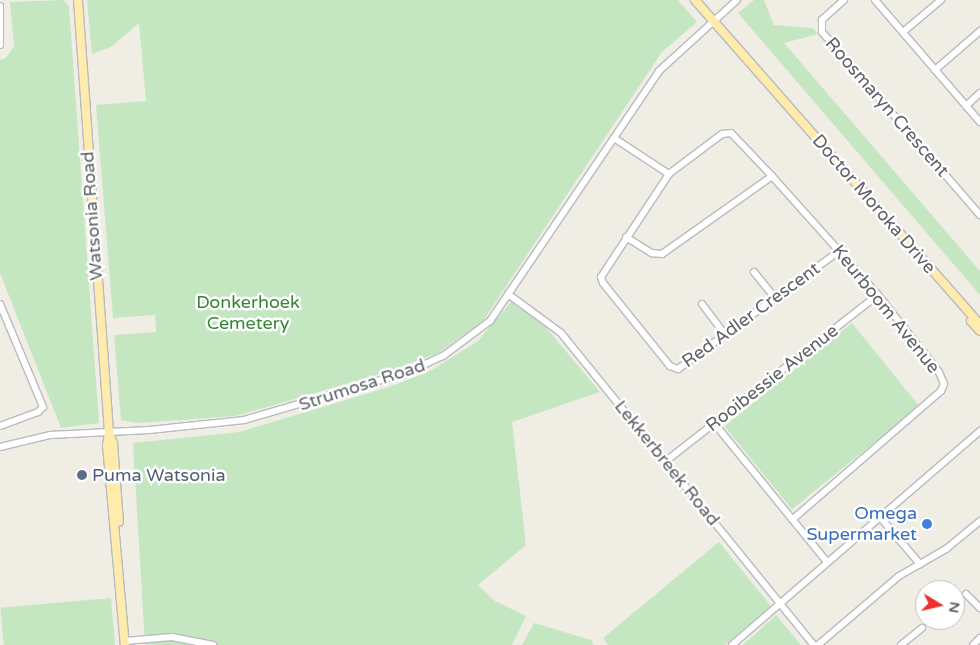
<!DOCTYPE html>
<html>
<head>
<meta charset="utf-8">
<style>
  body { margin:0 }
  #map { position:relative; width:980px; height:645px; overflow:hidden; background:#f0ede5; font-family:"Varela Round",sans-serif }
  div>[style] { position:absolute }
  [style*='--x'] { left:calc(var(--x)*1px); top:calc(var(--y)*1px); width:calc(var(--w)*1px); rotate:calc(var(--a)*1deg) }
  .green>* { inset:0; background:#c4e7c2; transform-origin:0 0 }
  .roads { filter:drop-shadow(1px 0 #b8bbbf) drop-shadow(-1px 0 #b8bbbf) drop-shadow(0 1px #b8bbbf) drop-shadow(0 -1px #b8bbbf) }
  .minor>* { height:6px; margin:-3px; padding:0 3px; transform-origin:3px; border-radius:3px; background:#fff }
  .major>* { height:8px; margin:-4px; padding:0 4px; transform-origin:4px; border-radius:4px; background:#ffebab }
  .dots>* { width:14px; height:14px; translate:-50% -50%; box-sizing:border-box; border:2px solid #fff; border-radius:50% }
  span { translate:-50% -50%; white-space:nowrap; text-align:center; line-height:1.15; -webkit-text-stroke:5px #fff; paint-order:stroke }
  .street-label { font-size:18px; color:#5d6266 }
  .park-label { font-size:18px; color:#368634 }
  .service-label { font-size:18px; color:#4e5e75 }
  .left { translate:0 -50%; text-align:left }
  .shop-label { font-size:18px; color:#366cbe }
  .right { translate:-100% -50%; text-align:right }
  .north { position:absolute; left:915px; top:580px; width:50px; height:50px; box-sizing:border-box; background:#fff; border:1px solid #bec0c2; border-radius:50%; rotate:99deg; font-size:14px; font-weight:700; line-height:20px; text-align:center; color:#5d6266 }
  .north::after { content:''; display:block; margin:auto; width:18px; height:22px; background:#ec302f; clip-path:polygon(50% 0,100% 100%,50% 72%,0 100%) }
</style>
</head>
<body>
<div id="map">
  <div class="green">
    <div style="clip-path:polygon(63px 0,69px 6px,99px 423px,61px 428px,0 273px,0 60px,6px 58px,14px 46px,10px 2px)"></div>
    <div style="clip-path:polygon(87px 0,678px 0,697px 22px,662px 52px,483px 321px,438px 353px,387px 372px,264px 408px,236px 416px,138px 423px,121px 420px,114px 335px,156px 332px,155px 315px,113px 318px,96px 105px,146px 101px,139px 23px,111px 47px,92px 54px)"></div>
    <div style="clip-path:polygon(754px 0,764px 0,774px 25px,813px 28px,818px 34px,784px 43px,980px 271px,980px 295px,738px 13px)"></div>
    <div style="clip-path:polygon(511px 302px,543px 324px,600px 392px,512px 422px,526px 545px,478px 585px,495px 601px,526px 616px,512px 645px,145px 645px,133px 443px,239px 432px,392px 386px,432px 370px,478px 341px)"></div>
    <div style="left:852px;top:323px;width:107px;height:164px;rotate:51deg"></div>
    <div style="clip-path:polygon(719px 542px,771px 606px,725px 645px,608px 645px,603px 638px)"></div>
    <div style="left:111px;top:598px;width:47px;height:111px;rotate:85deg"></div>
    <div style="clip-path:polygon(776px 615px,801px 645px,743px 645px)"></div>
    <div style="clip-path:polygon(534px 623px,591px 640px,594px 645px,522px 645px)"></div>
  </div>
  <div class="roads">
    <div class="minor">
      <div style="--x:844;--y:0;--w:30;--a:138"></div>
      <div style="--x:822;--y:20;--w:12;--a:90"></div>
      <div style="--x:822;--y:32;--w:242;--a:49.2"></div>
      <div style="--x:875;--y:0;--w:161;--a:49.3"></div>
      <div style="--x:0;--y:6;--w:39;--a:90"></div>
      <div style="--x:903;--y:32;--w:50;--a:-40.1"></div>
      <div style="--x:935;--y:70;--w:60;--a:-40.9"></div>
      <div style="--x:966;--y:106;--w:19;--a:-43"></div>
      <div style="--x:614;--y:138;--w:66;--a:33.2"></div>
      <div style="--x:626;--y:237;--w:31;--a:32"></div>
      <div style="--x:652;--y:253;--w:10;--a:6"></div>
      <div style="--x:662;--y:254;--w:135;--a:-35.3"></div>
      <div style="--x:754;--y:272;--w:35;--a:51"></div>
      <div style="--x:508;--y:294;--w:66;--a:36.3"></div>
      <div style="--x:561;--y:333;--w:402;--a:51"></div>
      <div style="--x:0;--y:304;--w:112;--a:67.3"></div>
      <div style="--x:43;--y:407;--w:7;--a:135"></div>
      <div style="--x:38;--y:412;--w:40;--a:159.8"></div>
      <div style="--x:702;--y:304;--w:40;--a:53"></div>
      <div style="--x:714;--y:423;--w:179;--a:50.9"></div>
      <div style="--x:0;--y:447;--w:51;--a:-13.5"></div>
      <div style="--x:50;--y:435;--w:99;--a:-2.9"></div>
      <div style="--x:149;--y:430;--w:96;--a:-6"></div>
      <div style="--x:244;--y:420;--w:171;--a:-16.3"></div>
      <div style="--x:408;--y:372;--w:38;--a:-25"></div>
      <div style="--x:443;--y:356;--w:59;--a:-36.7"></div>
      <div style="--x:490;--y:321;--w:302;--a:-55.9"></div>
      <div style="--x:659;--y:71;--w:105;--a:-42.3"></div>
      <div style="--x:666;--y:461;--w:269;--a:-38.1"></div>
      <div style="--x:880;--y:517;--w:62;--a:49.6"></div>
      <div style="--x:793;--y:519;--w:196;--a:-40.9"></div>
      <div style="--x:941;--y:391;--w:8;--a:-67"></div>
      <div style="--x:944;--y:384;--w:13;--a:-113"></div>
      <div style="--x:939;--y:372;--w:98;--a:-128.4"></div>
      <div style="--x:878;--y:295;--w:59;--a:-131.6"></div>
      <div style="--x:839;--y:251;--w:101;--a:-131.8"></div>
      <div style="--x:772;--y:176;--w:59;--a:-133.6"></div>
      <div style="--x:731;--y:133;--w:9;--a:174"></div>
      <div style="--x:722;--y:134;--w:66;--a:143"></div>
      <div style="--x:669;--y:174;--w:123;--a:123.4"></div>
      <div style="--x:601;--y:277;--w:6;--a:72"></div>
      <div style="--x:603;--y:283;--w:107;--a:51.1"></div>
      <div style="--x:670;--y:366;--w:9;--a:21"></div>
      <div style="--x:678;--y:369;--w:200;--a:-36.2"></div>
      <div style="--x:966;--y:594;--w:20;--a:45"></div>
      <div style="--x:125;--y:641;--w:47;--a:-4.9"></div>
      <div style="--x:172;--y:637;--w:42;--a:11"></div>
      <div style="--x:732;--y:645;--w:328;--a:-40.8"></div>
      <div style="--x:818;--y:645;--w:106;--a:-40.4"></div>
      <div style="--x:899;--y:576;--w:54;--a:-29.9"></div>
      <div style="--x:946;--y:549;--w:44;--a:-39.5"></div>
      <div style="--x:901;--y:645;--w:27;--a:-39"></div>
      <div style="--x:973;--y:645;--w:10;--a:-45"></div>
    </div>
    <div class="major">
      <div style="--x:78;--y:0;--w:434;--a:85.9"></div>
      <div style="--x:109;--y:433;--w:12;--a:99"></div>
      <div style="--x:107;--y:445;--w:201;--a:84.9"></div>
      <div style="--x:695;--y:0;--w:432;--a:48.7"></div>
      <div style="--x:971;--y:321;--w:13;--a:48"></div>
      <div style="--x:109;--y:433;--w:11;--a:68"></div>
      <div style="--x:113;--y:443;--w:79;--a:85.7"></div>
    </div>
  </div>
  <div class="dots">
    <div style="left:82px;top:475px;background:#5c6f8a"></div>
    <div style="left:927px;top:524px;background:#3f7fe0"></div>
  </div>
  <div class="street-label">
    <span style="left:887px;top:107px;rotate:49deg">Roosmaryn Crescent</span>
    <span style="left:874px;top:204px;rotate:49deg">Doctor Moroka Drive</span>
    <span style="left:92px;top:216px;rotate:-94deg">Watsonia Road</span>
    <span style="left:886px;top:309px;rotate:51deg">Keurboom Avenue</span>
    <span style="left:751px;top:315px;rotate:-36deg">Red Adler Crescent</span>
    <span style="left:772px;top:378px;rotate:-38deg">Rooibessie Avenue</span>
    <span style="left:362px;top:385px;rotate:-18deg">Strumosa Road</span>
    <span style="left:667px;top:463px;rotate:51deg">Lekkerbreek Road</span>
  </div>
  <div class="park-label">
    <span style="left:248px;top:313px">Donkerhoek<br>Cemetery</span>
  </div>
  <div class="service-label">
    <span class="left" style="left:92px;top:475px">Puma Watsonia</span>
  </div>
  <div class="shop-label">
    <span class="right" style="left:917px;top:524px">Omega<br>Supermarket</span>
  </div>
  <div class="north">N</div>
</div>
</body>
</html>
